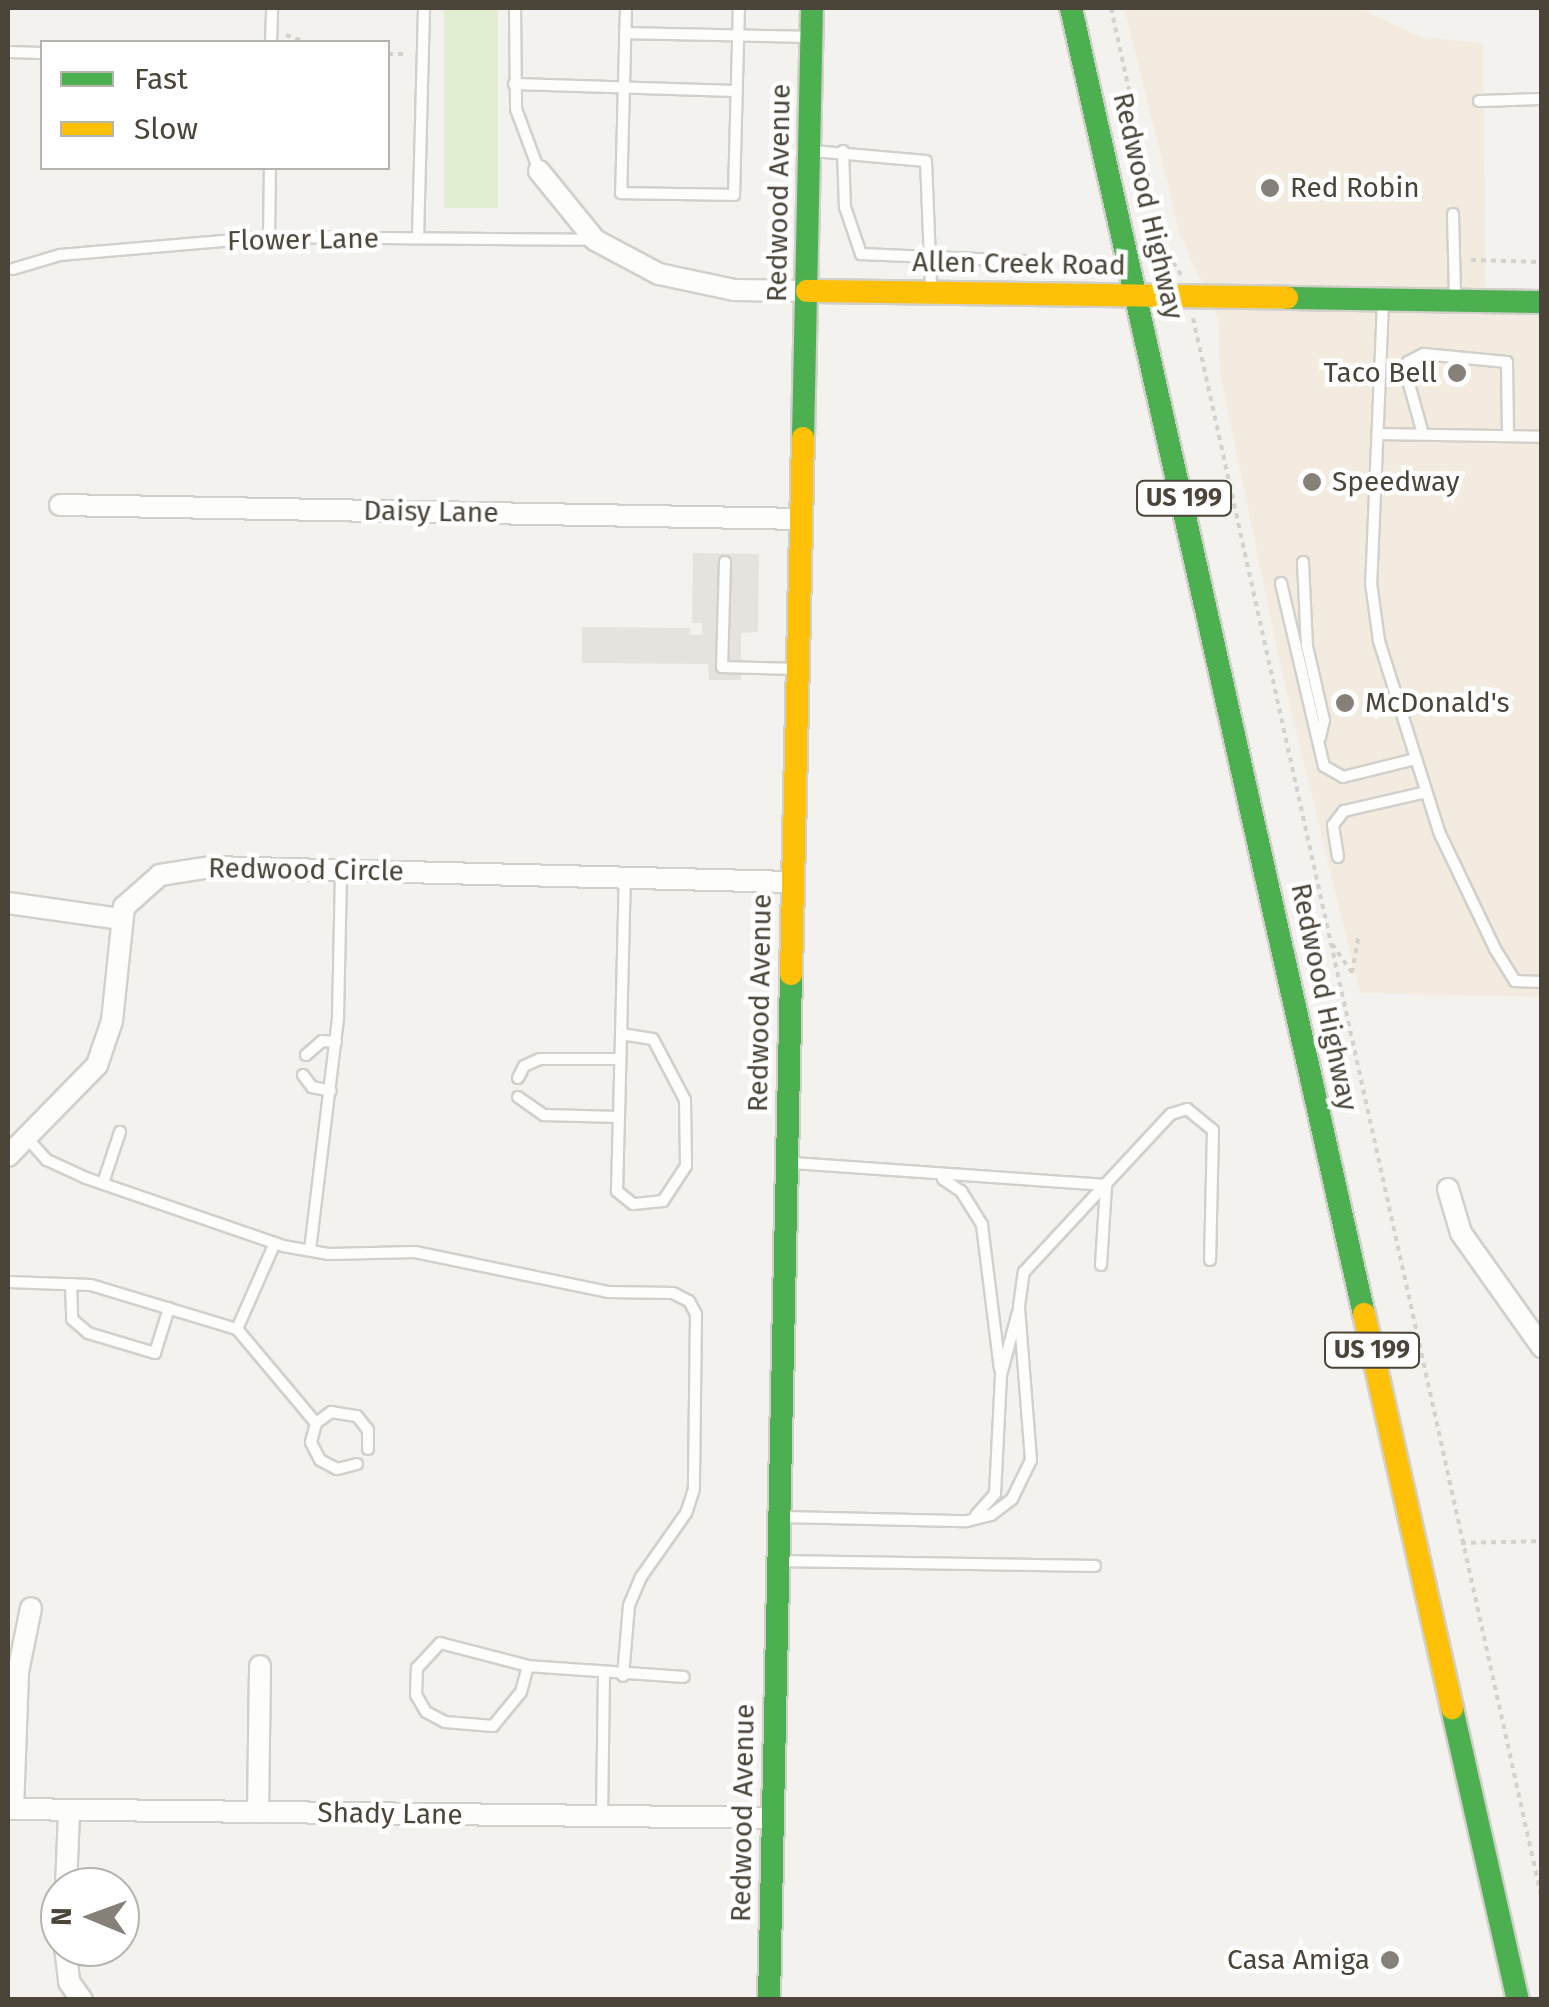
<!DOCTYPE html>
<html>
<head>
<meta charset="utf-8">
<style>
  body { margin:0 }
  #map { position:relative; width:1549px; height:2007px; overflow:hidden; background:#f4f2ee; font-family:"Fira Sans",sans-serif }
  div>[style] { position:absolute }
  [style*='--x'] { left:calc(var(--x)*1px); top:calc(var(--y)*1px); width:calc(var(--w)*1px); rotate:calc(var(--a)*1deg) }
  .commercial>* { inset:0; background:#f3ebdf }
  .green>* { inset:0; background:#e1eecf; transform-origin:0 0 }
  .parking>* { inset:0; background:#e6e3df }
  .path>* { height:4px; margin-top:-2px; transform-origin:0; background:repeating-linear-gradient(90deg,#d3d2cc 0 5px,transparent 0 10px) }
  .roads { filter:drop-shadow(2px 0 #d2d0cb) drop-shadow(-2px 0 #d2d0cb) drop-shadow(0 2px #d2d0cb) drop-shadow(0 -2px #d2d0cb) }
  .lane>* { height:10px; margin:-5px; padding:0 5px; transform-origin:5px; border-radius:5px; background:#fdfdfc }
  .street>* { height:20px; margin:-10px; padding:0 10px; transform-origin:10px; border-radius:10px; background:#fdfdfc }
  .fast>* { height:22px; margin:-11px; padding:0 11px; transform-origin:11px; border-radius:11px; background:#4caf50 }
  .slow>* { height:22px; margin:-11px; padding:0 11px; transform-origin:11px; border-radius:11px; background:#ffc107 }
  .dots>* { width:28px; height:28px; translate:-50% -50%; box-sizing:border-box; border:5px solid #fff; border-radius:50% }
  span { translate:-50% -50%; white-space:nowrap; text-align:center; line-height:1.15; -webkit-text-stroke:9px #fff; paint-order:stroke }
  .shield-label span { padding:2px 8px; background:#fff; border:2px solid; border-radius:8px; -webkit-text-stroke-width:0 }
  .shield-label { font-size:25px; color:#4b4439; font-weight:700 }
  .poi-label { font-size:28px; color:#4b4439 }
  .left { translate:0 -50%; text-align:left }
  .right { translate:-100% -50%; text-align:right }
  .street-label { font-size:28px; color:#4b4439 }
  .frame { position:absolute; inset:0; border:10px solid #4b4439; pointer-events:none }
  .legend { position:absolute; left:40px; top:40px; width:350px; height:130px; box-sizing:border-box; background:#fff; border:2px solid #b7b4b0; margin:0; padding:12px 18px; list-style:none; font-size:30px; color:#4b4439 }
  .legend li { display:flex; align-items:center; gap:20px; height:50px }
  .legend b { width:50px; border:2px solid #b7b4b0 }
  .north { position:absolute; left:40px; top:1867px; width:100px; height:100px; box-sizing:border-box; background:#fff; border:2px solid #b7b4b0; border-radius:50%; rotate:271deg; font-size:28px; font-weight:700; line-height:40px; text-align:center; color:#4b4439 }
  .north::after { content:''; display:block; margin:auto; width:35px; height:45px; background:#868178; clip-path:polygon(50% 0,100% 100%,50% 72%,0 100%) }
</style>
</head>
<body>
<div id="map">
  <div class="commercial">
    <div style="clip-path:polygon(1124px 8px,1360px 8px,1421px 37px,1483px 43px,1486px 314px,1541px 315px,1541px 997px,1360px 993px,1281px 669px,1220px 373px,1218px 317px,1180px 235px)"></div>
  </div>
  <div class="green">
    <div style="left:444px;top:8px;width:54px;height:200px"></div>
  </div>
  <div class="parking">
    <div style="clip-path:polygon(693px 553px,759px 554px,758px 632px,741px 633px,741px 680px,709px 680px,708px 664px,582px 663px,582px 627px,690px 628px,690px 635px,702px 635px,702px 623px,692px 623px)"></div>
  </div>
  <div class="path">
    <div style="--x:1111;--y:8;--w:243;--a:77.6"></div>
    <div style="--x:1163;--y:245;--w:35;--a:59"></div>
    <div style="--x:286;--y:35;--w:20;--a:20"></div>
    <div style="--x:388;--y:54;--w:20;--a:0"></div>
    <div style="--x:1471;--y:260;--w:71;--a:1.6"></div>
    <div style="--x:1193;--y:318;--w:1620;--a:77.56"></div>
    <div style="--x:1332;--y:944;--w:35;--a:55"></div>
    <div style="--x:1352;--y:973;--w:36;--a:-80"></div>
    <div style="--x:1461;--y:1543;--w:81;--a:-1.4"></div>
  </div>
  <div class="roads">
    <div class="lane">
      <div style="--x:515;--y:8;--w:101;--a:89.4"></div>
      <div style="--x:516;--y:109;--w:66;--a:69.6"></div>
      <div style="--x:626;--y:8;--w:185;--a:91.5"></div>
      <div style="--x:621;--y:193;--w:113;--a:1"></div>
      <div style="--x:734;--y:195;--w:187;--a:-88.5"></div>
      <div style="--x:625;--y:33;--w:184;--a:1.2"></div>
      <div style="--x:271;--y:42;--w:34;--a:-88"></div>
      <div style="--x:8;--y:52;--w:34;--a:2"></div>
      <div style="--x:514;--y:84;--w:223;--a:1.8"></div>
      <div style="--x:1479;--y:101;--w:63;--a:-1.8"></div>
      <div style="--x:813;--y:151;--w:113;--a:5.1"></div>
      <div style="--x:926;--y:161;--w:126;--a:87.7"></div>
      <div style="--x:843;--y:151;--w:56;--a:88"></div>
      <div style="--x:845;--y:207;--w:50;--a:71.2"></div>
      <div style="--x:861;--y:254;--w:163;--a:2.5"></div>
      <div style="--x:1453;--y:214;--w:84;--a:88.6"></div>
      <div style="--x:269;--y:237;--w:69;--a:-89.2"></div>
      <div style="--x:418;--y:238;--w:230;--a:-88.5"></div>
      <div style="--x:13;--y:269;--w:49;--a:-16.6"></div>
      <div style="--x:60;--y:255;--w:210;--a:-4.9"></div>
      <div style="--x:269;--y:237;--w:325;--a:0.5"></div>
      <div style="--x:1383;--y:302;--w:281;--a:92.4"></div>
      <div style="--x:1371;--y:583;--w:59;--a:82.1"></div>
      <div style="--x:1379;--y:641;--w:202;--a:72.5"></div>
      <div style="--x:1440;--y:834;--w:127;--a:64.4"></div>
      <div style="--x:1495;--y:949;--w:38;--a:58"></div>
      <div style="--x:1515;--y:981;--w:27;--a:2"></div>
      <div style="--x:1378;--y:434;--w:164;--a:1"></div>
      <div style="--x:1423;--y:434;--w:63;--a:-105.6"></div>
      <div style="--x:1406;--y:373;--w:11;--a:-80"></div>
      <div style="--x:1408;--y:362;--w:18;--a:-27"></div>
      <div style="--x:1424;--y:354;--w:83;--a:5.5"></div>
      <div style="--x:1507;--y:362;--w:74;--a:89.2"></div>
      <div style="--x:725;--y:562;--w:105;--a:91.6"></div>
      <div style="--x:722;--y:667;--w:74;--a:1.5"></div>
      <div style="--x:1303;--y:562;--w:84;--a:87.3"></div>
      <div style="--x:1307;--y:646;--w:76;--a:77.1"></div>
      <div style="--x:1324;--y:720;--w:18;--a:103"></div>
      <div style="--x:1281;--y:583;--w:188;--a:76.8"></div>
      <div style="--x:1324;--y:766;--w:22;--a:30"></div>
      <div style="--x:1343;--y:777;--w:74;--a:-14"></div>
      <div style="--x:1338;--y:857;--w:32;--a:-99"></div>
      <div style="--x:1333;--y:825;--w:18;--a:-52"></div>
      <div style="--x:1344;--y:811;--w:84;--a:-13"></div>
      <div style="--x:621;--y:1034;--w:32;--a:9"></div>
      <div style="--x:653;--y:1039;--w:69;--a:62.3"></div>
      <div style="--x:685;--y:1100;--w:66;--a:89.1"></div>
      <div style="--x:686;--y:1166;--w:42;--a:123.3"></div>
      <div style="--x:663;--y:1201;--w:30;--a:174"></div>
      <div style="--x:633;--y:1204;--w:21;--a:-141"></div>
      <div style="--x:617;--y:1191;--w:74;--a:-88.5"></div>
      <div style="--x:619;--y:1117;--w:238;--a:-88.6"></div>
      <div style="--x:306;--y:1055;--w:21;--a:-41"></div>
      <div style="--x:322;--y:1041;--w:14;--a:4"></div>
      <div style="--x:303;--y:1075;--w:15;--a:53"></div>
      <div style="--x:312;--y:1087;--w:19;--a:12"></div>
      <div style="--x:518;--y:1078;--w:13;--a:-63"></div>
      <div style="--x:524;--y:1066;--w:17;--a:-24"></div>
      <div style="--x:540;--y:1059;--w:80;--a:0"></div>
      <div style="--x:518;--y:1097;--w:32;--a:35"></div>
      <div style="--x:544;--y:1115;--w:75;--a:1.5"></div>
      <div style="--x:27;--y:1138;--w:30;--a:48"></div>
      <div style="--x:47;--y:1160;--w:43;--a:24.8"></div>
      <div style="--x:86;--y:1178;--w:208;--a:19"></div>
      <div style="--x:283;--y:1246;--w:47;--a:9.9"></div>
      <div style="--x:329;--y:1254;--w:86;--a:-1.3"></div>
      <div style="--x:415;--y:1252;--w:198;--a:11.7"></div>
      <div style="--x:609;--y:1292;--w:64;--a:0.9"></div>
      <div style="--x:673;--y:1293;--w:18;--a:27"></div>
      <div style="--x:689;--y:1301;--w:15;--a:62"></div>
      <div style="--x:696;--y:1314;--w:175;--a:90.7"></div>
      <div style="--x:694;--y:1489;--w:25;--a:108"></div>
      <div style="--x:686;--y:1513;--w:78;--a:125.1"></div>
      <div style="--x:641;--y:1577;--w:30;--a:113"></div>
      <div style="--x:629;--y:1605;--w:71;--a:94.8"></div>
      <div style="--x:793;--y:1163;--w:314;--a:4"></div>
      <div style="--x:943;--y:1179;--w:22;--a:34"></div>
      <div style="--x:961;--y:1191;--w:40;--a:58"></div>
      <div style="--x:982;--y:1225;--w:145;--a:82.9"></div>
      <div style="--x:103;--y:1183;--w:54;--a:-71.6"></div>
      <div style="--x:310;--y:1250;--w:235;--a:-83.1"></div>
      <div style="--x:338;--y:1017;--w:147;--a:-88.8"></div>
      <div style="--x:1101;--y:1265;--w:79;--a:-86.4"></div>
      <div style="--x:8;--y:1282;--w:83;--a:2.1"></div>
      <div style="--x:91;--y:1285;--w:152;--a:16.8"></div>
      <div style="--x:237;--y:1329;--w:123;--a:50"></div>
      <div style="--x:71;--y:1284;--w:35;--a:88"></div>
      <div style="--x:72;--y:1319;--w:21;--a:41"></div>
      <div style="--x:88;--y:1333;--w:70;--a:16.6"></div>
      <div style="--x:155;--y:1353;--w:47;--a:-72.7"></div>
      <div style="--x:237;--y:1329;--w:94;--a:-66.2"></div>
      <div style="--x:357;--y:1464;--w:21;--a:166"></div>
      <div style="--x:337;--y:1469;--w:19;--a:-152"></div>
      <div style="--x:320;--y:1460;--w:20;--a:-117"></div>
      <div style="--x:311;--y:1442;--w:20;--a:-75"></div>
      <div style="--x:316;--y:1423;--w:19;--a:-36"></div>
      <div style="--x:331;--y:1412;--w:26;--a:9"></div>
      <div style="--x:357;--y:1416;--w:18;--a:52"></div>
      <div style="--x:368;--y:1430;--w:19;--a:90"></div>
      <div style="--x:976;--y:1515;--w:28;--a:-48"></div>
      <div style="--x:995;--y:1494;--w:119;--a:-87.1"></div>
      <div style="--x:1001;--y:1375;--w:65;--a:-74.9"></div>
      <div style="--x:784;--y:1517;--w:183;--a:1.3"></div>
      <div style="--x:967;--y:1521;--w:25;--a:-14"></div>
      <div style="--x:991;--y:1515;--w:26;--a:-37"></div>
      <div style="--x:1012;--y:1499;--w:43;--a:-64"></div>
      <div style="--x:1031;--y:1460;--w:154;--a:-94.5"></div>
      <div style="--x:1019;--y:1306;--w:34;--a:-82"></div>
      <div style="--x:1024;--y:1272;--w:216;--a:-47.1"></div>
      <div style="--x:1171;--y:1114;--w:17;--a:-17"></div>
      <div style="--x:1187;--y:1109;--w:33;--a:39"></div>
      <div style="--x:1213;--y:1130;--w:130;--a:91.3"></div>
      <div style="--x:783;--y:1561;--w:312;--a:0.9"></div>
      <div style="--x:528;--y:1666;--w:27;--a:105"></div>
      <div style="--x:521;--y:1692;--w:44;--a:129.5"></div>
      <div style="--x:493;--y:1726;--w:48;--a:-175.2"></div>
      <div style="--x:445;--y:1722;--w:21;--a:-152"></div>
      <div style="--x:426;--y:1712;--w:20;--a:-120"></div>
      <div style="--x:416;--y:1695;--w:27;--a:-88"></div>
      <div style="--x:417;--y:1668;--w:34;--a:-47"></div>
      <div style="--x:440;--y:1643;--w:91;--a:14.6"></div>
      <div style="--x:528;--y:1666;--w:156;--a:4"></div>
      <div style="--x:602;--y:1816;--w:140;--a:-89.2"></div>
    </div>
    <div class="street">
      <div style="--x:539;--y:171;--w:89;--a:50.9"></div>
      <div style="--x:595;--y:240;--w:72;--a:28"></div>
      <div style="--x:659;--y:274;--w:77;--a:12"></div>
      <div style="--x:734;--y:290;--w:73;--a:0.8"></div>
      <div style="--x:60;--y:505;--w:741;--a:1.08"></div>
      <div style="--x:8;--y:903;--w:113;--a:8.1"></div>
      <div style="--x:8;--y:1156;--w:127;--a:-45.6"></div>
      <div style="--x:97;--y:1065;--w:46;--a:-71.2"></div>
      <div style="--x:112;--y:1021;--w:115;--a:-84"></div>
      <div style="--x:124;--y:907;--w:48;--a:-41.6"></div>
      <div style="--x:160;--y:875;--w:52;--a:-8.9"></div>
      <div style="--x:211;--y:867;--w:581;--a:1.48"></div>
      <div style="--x:1448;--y:1189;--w:46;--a:73.5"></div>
      <div style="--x:1461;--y:1233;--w:140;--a:54.6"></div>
      <div style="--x:8;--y:1809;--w:764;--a:0.67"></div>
      <div style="--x:13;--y:1809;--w:137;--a:-87.9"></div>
      <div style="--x:18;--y:1672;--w:65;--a:-78.5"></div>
      <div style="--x:258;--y:1812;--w:146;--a:-89.2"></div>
      <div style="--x:66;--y:1887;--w:76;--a:-87.7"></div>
      <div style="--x:65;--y:1947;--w:35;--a:83"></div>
      <div style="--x:69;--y:1982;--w:22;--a:54"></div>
    </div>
    <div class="fast">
      <div style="--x:1071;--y:8;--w:1338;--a:77.36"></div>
      <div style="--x:1287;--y:298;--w:255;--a:0.9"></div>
      <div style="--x:803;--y:438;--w:430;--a:-88.8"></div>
      <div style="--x:1452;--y:1708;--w:299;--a:77.3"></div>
      <div style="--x:769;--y:2000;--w:1026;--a:-88.77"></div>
    </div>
    <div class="slow">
      <div style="--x:807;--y:291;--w:480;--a:0.8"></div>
      <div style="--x:791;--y:974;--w:536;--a:-88.72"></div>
      <div style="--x:1364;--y:1314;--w:404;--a:77.4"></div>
    </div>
  </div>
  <div class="dots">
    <div style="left:1270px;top:188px;background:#868178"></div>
    <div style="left:1457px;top:373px;background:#868178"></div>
    <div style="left:1312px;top:482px;background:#868178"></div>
    <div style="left:1345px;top:703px;background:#868178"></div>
    <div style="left:1390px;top:1960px;background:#868178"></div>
  </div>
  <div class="shield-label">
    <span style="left:1184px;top:498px">US 199</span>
    <span style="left:1372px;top:1350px">US 199</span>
  </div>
  <div class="poi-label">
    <span class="left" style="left:1290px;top:188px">Red Robin</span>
    <span class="right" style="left:1437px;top:373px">Taco Bell</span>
    <span class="left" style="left:1332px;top:482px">Speedway</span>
    <span class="left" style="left:1365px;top:703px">McDonald's</span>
    <span class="right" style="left:1370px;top:1960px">Casa Amiga</span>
  </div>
  <div class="street-label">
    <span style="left:779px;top:193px;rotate:-89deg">Redwood Avenue</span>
    <span style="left:1148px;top:206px;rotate:77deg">Redwood Highway</span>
    <span style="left:303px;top:240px;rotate:-1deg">Flower Lane</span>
    <span style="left:1019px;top:264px;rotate:1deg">Allen Creek Road</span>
    <span style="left:431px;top:512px;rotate:1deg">Daisy Lane</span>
    <span style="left:306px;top:870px;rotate:1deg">Redwood Circle</span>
    <span style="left:1324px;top:997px;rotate:78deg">Redwood Highway</span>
    <span style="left:760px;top:1003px;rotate:-89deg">Redwood Avenue</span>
    <span style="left:743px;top:1813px;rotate:-89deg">Redwood Avenue</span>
    <span style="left:390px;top:1814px;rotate:1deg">Shady Lane</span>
  </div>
  <div class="frame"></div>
  <ul class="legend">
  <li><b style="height:12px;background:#4caf50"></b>Fast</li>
  <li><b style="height:12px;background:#ffc107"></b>Slow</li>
  </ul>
  <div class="north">N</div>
</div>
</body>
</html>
